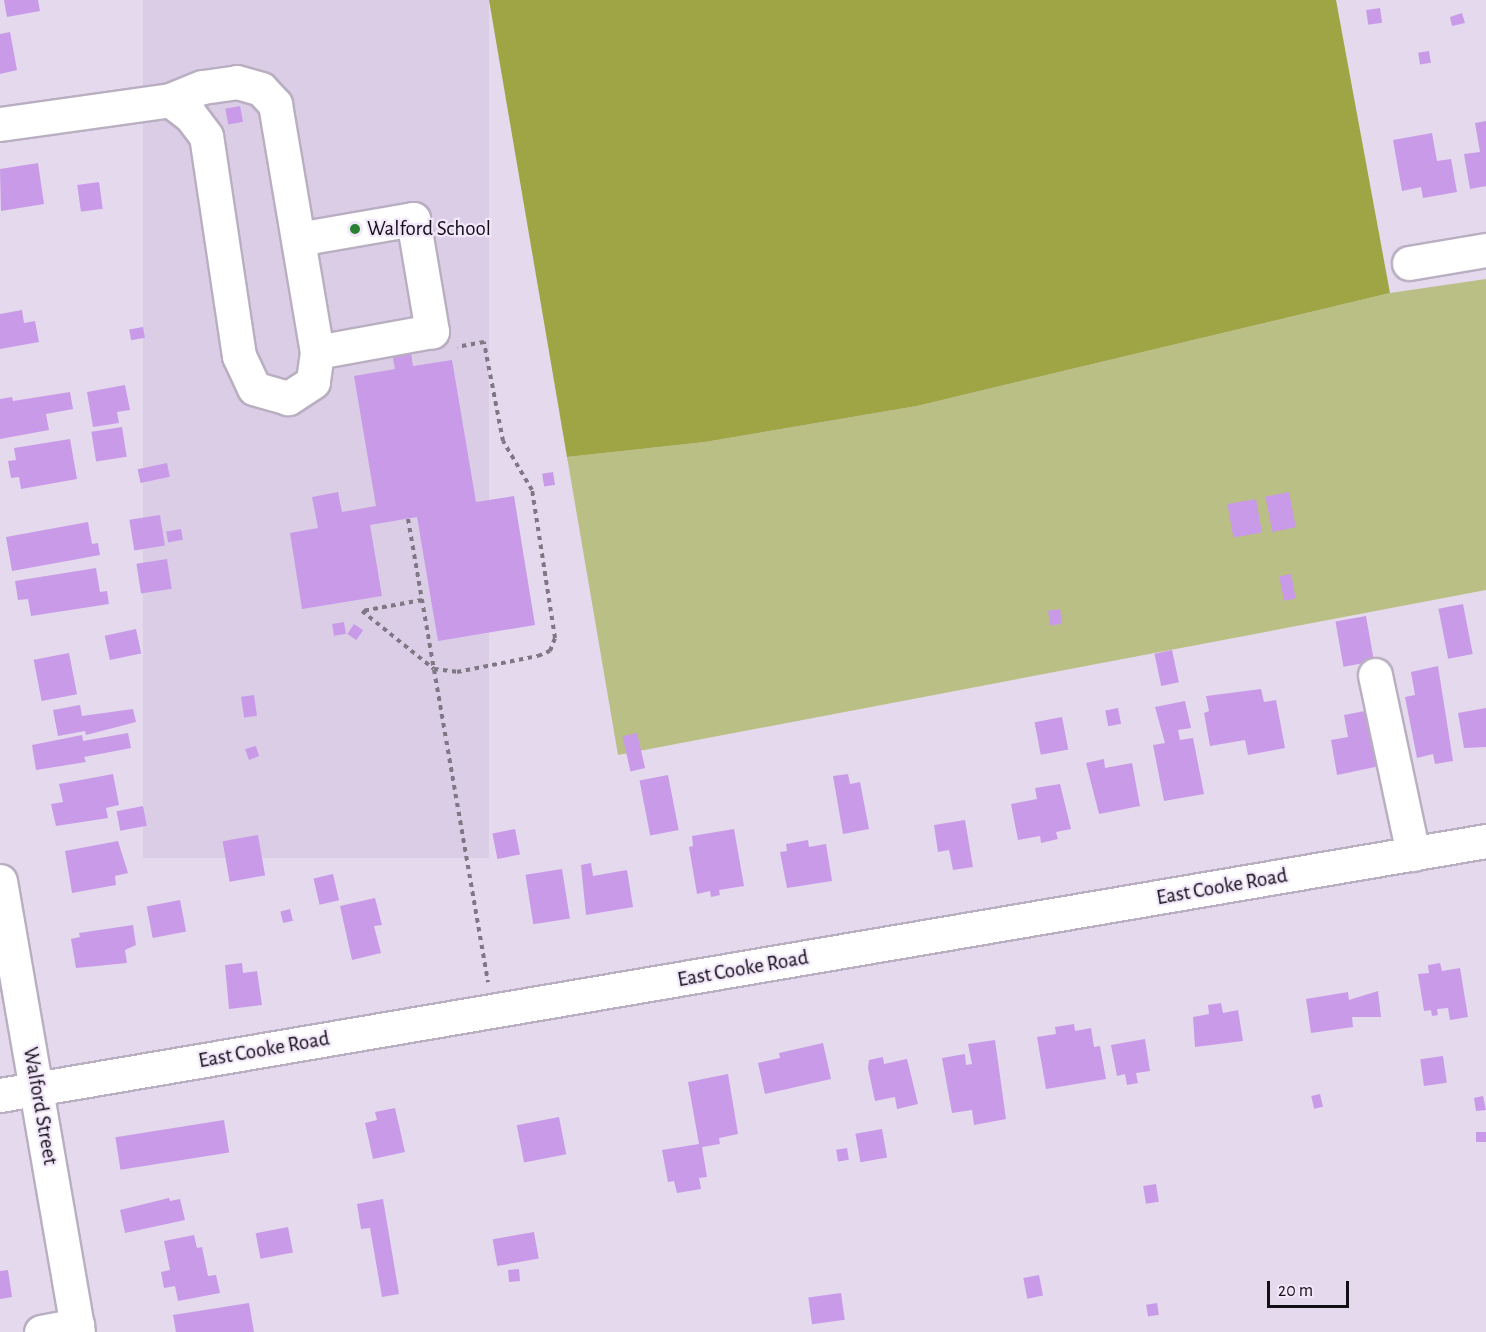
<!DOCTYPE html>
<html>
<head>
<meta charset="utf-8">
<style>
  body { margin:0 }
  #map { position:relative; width:1486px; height:1332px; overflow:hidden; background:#e5daed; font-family:"Alegreya Sans",sans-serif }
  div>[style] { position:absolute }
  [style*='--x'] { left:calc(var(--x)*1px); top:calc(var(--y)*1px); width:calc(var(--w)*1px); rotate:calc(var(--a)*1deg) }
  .built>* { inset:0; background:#dccde7; transform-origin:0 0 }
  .green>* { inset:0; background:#babf85 }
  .forest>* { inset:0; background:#9fa545 }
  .building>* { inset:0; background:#c89ae8; transform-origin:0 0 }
  .path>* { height:4px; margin-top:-2px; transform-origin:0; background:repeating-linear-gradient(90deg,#7e7784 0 4.5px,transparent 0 9px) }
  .roads { filter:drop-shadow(2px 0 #b9afc1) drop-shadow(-2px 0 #b9afc1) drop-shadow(0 2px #b9afc1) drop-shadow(0 -2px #b9afc1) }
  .minor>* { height:33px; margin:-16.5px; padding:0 16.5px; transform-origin:16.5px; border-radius:16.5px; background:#fff }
  .dots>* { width:16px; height:16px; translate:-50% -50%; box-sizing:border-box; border:3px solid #f2e7fa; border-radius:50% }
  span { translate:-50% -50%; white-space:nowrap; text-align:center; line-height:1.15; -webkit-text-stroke:4.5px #f2e7fa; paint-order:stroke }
  .poi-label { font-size:21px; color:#120f15 }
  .left { translate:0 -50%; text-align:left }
  .street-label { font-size:21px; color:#120f15 }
  .scale { position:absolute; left:1267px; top:1281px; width:82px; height:27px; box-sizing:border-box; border:3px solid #120f15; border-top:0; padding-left:8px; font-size:18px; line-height:21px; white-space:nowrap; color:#120f15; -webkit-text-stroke:4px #f2e7fa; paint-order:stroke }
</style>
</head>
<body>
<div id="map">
  <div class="built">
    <div style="left:143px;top:0;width:346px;height:858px"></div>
  </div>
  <div class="green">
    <div style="clip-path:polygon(1486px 279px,1486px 590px,618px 755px,567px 457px,705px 442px,917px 406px,1390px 293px)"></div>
  </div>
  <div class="forest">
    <div style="clip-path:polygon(489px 0,1336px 0,1390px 293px,917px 406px,705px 442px,567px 457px)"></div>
  </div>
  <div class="building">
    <div style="clip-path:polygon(4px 0,38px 0,40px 11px,7px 17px)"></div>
    <div style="left:1380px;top:8px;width:15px;height:14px;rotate:82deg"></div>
    <div style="clip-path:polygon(1462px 13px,1465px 23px,1452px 26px,1450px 17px)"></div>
    <div style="clip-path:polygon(10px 32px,17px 70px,0 74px,0 34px)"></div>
    <div style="left:1429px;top:51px;width:12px;height:11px;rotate:81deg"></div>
    <div style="left:240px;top:106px;width:16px;height:15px;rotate:79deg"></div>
    <div style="clip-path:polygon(1486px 121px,1486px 186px,1470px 189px,1464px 154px,1480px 152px,1475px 123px)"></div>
    <div style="clip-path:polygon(1432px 133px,1437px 161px,1451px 159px,1457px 192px,1423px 198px,1421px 187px,1402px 191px,1393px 140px)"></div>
    <div style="clip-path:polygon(38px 163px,44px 204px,1px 211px,0 169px)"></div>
    <div style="left:99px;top:182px;width:27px;height:22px;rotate:82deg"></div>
    <div style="clip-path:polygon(22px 310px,24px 323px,35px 321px,39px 342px,0 349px,0 314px)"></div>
    <div style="left:143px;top:327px;width:11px;height:14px;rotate:80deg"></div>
    <div style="clip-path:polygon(410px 347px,413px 366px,452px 360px,476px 502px,514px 496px,535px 625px,438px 641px,417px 517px,370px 525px,382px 596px,302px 609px,290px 533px,318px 528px,312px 497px,338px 492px,342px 512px,376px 506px,354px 376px,395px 369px,391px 349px)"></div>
    <div style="clip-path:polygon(125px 385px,130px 410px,117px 412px,119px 423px,93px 427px,87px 392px)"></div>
    <div style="clip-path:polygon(70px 392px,73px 409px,46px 414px,49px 430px,0 439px,0 399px,12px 397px,13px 401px)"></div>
    <div style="left:122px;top:427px;width:30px;height:31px;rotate:81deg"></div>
    <div style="clip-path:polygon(70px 439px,77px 479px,21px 489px,19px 477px,11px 478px,8px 461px,16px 460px,14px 448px)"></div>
    <div style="left:167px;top:463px;width:14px;height:30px;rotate:78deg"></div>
    <div style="left:553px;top:472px;width:13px;height:11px;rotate:81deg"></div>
    <div style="left:1289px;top:492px;width:36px;height:24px;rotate:79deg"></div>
    <div style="left:1256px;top:499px;width:34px;height:29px;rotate:80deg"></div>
    <div style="left:160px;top:515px;width:31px;height:31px;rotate:81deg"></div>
    <div style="clip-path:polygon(88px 522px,92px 544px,98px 543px,100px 555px,12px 571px,6px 537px)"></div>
    <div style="left:181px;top:529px;width:11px;height:15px;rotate:80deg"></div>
    <div style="left:167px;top:559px;width:30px;height:31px;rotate:81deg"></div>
    <div style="clip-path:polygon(96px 568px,100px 592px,107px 591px,109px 604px,31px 616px,28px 599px,18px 600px,15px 581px)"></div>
    <div style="left:1291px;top:574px;width:25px;height:12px;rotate:79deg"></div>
    <div style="left:1463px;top:604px;width:51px;height:25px;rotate:79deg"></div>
    <div style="left:1060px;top:609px;width:15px;height:12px;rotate:82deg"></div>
    <div style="left:1366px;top:616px;width:46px;height:31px;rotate:80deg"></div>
    <div style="left:344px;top:622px;width:12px;height:12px;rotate:81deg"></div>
    <div style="left:354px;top:624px;width:11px;height:12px;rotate:34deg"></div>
    <div style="left:136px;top:629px;width:25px;height:32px;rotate:78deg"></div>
    <div style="left:1172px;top:650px;width:33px;height:18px;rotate:78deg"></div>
    <div style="left:69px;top:653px;width:42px;height:36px;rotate:79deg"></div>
    <div style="clip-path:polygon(1438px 666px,1453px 761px,1435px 764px,1433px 754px,1417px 758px,1405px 697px,1415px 695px,1411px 672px)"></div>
    <div style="clip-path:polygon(1261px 689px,1264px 702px,1276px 700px,1285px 748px,1248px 755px,1245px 740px,1210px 746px,1204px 713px,1209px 711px,1206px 696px)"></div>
    <div style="left:254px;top:695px;width:21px;height:13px;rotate:82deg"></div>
    <div style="clip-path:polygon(1185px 701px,1191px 728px,1178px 730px,1180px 740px,1193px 738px,1204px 794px,1164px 801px,1153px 745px,1165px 743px,1155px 707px)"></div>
    <div style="clip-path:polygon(80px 705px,82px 716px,133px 709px,136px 722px,86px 735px,85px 731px,58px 736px,53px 710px)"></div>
    <div style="left:1118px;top:708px;width:16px;height:13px;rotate:79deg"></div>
    <div style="clip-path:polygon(1486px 708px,1486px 747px,1464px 748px,1458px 713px)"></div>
    <div style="clip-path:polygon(1370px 710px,1380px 766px,1337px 775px,1331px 740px,1348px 737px,1344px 715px)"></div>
    <div style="left:1062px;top:717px;width:33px;height:28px;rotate:79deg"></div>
    <div style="clip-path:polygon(128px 733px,131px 748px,84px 757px,86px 762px,36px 770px,32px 745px,82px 735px,83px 741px)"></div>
    <div style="left:637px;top:733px;width:36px;height:15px;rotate:77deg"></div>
    <div style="clip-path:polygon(256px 746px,259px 756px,249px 760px,245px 749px)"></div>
    <div style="clip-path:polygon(1104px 759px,1105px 768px,1132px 763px,1140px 806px,1099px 814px,1086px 763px)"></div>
    <div style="clip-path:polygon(113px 774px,119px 805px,106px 808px,108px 818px,56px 826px,51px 804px,63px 802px,59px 784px)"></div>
    <div style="clip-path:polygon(848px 774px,850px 784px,860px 782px,869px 829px,843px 834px,833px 776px)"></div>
    <div style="left:668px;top:775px;width:56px;height:29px;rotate:79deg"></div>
    <div style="clip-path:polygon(1060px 784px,1071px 829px,1056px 832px,1058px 839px,1041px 843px,1040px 836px,1018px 840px,1011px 804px,1037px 799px,1035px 788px)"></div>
    <div style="left:143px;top:806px;width:20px;height:27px;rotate:79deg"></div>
    <div style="clip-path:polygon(965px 820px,973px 867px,953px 870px,949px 850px,938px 852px,934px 825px)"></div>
    <div style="left:515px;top:829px;width:26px;height:23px;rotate:79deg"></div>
    <div style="clip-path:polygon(734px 829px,744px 886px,719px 890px,720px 895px,711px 897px,710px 891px,697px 894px,689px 847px,693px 846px,692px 836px)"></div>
    <div style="left:258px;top:835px;width:41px;height:36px;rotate:80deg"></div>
    <div style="clip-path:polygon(808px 840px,809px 847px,826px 844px,832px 881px,787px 888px,780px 852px,787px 851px,786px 844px)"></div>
    <div style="clip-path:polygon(118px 841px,128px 873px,115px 876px,116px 885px,72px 893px,65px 851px)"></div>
    <div style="clip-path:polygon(591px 863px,593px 876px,627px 870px,633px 907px,586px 915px,581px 865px)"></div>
    <div style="left:562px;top:869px;width:50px;height:37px;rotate:81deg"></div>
    <div style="left:333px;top:874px;width:27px;height:20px;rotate:77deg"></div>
    <div style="clip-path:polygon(375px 898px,382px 925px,374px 926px,381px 953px,352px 960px,340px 906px)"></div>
    <div style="left:180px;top:900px;width:32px;height:34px;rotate:79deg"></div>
    <div style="left:290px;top:909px;width:12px;height:10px;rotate:76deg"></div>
    <div style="clip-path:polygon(133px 925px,136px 945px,125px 950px,127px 963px,76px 968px,71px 939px,80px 937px,79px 933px)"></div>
    <div style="clip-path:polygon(242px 963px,243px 973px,257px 971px,262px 1005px,229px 1009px,225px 965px)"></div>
    <div style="clip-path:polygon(1440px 963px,1442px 971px,1460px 968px,1468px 1017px,1450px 1020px,1448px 1008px,1437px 1009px,1438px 1015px,1432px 1016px,1431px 1010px,1424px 1011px,1418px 974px,1429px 973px,1428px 965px)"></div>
    <div style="clip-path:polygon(1378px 991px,1381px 1017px,1352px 1017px,1353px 1027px,1311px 1033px,1306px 999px,1348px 992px,1349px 1000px)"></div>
    <div style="clip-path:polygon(1221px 1003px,1223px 1013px,1238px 1010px,1243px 1041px,1195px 1047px,1193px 1017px,1209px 1014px,1208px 1005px)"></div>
    <div style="clip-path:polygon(1074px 1024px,1075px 1031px,1091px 1028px,1094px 1047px,1100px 1046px,1106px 1079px,1046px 1089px,1037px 1037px,1056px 1034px,1055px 1027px)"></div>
    <div style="clip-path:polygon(1145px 1039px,1150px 1071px,1136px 1073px,1138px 1083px,1127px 1085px,1125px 1074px,1117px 1076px,1111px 1045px)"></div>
    <div style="clip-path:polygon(995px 1040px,1006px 1119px,974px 1125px,972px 1110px,952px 1113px,942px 1058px,965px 1054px,966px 1065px,972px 1064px,968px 1044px)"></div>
    <div style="clip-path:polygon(823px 1043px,831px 1079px,765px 1094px,758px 1063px,780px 1058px,779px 1053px)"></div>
    <div style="left:1443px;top:1056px;width:27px;height:23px;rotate:82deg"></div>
    <div style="clip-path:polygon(883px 1057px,884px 1064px,907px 1059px,918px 1104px,897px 1109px,895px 1097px,875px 1101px,868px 1068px,869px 1060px)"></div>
    <div style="clip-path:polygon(728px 1074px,738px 1134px,719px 1138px,720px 1144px,702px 1147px,707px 1177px,699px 1178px,701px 1189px,677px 1193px,674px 1181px,668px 1182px,662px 1150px,699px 1144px,688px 1082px)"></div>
    <div style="left:1320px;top:1094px;width:13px;height:9px;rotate:77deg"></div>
    <div style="clip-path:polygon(1483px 1096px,1486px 1110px,1476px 1111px,1474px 1098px)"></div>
    <div style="clip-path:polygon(395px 1108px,405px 1152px,373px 1159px,365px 1123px,377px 1120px,375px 1112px)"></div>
    <div style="left:559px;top:1117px;width:38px;height:43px;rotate:79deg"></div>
    <div style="left:224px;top:1120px;width:33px;height:110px;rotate:81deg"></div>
    <div style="left:882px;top:1129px;width:29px;height:27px;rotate:80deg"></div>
    <div style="left:1486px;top:1132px;width:10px;height:10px;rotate:90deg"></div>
    <div style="left:847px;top:1148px;width:12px;height:11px;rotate:81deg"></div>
    <div style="left:1156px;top:1184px;width:18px;height:13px;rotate:81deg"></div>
    <div style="clip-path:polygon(169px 1198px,170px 1201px,180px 1199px,185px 1220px,125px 1233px,120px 1210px)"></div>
    <div style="clip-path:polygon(383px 1199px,399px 1294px,382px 1297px,370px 1228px,361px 1229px,357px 1204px)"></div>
    <div style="left:288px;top:1227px;width:26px;height:33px;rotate:79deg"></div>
    <div style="left:534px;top:1232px;width:27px;height:42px;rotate:80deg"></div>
    <div style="clip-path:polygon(194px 1235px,197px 1248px,202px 1247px,208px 1276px,216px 1275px,220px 1293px,178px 1301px,175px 1286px,164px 1288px,161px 1272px,170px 1270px,164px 1241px)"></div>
    <div style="left:519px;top:1269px;width:12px;height:11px;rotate:85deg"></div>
    <div style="clip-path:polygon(8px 1270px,12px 1297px,0 1299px,0 1271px)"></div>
    <div style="left:1039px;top:1275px;width:21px;height:16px;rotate:79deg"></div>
    <div style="left:841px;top:1293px;width:27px;height:33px;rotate:82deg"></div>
    <div style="clip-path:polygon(249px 1303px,254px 1332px,176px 1332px,173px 1315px)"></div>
    <div style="left:1157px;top:1303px;width:12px;height:11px;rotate:81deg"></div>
  </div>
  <div class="path">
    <div style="--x:408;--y:519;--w:470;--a:80.2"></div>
    <div style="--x:422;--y:600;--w:61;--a:169.6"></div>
    <div style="--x:362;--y:611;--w:92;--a:38.9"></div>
    <div style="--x:434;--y:669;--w:23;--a:7"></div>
    <div style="--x:457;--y:672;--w:83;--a:-11.2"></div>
    <div style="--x:538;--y:656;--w:13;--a:-23"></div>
    <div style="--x:550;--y:651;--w:14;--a:-69"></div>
    <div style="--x:555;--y:638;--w:150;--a:-98.8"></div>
    <div style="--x:532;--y:490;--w:57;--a:-120.6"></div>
    <div style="--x:503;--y:441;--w:101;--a:-100.9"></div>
    <div style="--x:484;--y:342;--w:27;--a:170"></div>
  </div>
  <div class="roads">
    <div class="minor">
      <div style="--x:0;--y:124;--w:172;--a:-8"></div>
      <div style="--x:170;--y:100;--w:35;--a:-22"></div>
      <div style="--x:203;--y:87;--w:34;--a:-8"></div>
      <div style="--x:237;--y:82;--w:25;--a:16"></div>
      <div style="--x:261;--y:89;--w:21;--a:47"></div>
      <div style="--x:275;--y:104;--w:252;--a:80.4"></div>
      <div style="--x:317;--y:352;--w:30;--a:98"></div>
      <div style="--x:313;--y:382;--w:30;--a:147"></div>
      <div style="--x:288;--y:398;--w:35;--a:-164"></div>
      <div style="--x:254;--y:388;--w:35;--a:-115"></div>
      <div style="--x:239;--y:356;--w:222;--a:-98.5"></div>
      <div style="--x:206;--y:136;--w:25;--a:-127"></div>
      <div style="--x:191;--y:116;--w:26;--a:-143"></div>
      <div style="--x:298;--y:239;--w:117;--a:-9.9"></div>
      <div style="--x:413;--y:219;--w:114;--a:80.4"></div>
      <div style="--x:432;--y:331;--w:117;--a:169.7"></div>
      <div style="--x:1409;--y:263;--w:78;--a:-9.6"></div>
      <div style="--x:1375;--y:675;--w:183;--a:78"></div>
      <div style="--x:0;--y:881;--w:458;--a:80.2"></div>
      <div style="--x:0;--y:1095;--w:1508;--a:-9.7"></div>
      <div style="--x:41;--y:1332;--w:37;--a:-11"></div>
    </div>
  </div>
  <div class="dots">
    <div style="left:355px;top:229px;background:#268130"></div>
  </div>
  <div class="poi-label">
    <span class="left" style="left:367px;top:229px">Walford School</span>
  </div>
  <div class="street-label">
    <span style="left:1222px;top:887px;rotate:-10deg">East Cooke Road</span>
    <span style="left:743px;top:969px;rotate:-10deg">East Cooke Road</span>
    <span style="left:264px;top:1050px;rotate:-10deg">East Cooke Road</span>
    <span style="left:40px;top:1106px;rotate:80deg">Walford Street</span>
  </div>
  <div class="scale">20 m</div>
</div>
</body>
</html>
